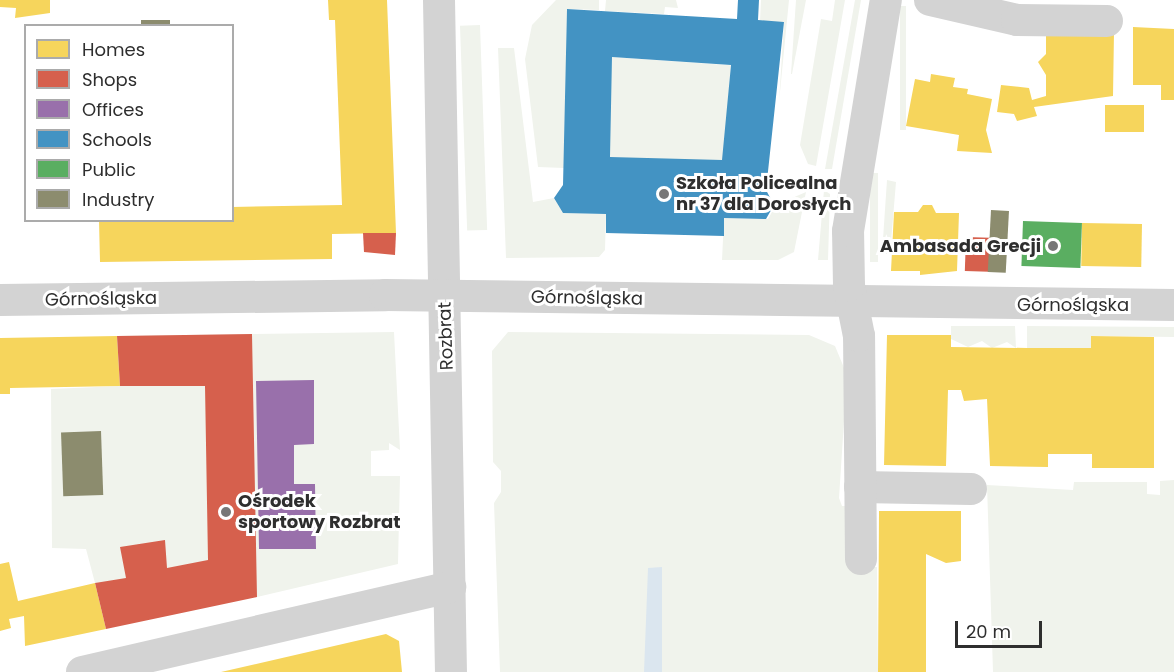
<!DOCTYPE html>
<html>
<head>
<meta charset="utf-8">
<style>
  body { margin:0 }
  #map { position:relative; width:1174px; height:672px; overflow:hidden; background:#fff; font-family:Poppins,sans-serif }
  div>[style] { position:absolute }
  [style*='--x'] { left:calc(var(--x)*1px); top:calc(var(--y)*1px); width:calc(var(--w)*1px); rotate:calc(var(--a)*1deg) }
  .green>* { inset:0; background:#f0f3ec; transform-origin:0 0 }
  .water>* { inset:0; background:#dbe6ef }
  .homes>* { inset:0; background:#f6d55c; transform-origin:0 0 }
  .shops>* { inset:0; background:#d6604d; transform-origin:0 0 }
  .offices>* { inset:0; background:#9970ab }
  .schools>* { inset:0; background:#4393c3 }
  .public>* { inset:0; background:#5aae61; transform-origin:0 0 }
  .industry>* { inset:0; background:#8c8c6e; transform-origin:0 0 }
  .minor>* { height:32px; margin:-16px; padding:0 16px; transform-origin:16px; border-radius:16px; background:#d3d3d3 }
  .dots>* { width:16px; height:16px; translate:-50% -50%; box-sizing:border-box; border:3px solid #fff; border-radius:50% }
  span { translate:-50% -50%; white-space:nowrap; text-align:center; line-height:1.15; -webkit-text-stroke:6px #fff; paint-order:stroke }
  .poi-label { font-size:18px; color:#2e2e2e; font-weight:700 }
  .left { translate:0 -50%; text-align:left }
  .right { translate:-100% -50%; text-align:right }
  .street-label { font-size:18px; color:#2e2e2e }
  .legend { position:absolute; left:24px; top:24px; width:210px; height:198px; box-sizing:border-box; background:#fff; border:2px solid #ababab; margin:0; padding:8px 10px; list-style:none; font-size:18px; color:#2e2e2e }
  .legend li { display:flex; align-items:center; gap:12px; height:30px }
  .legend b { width:30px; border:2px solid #ababab }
  .scale { position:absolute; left:955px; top:621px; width:87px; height:27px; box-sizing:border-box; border:3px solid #2e2e2e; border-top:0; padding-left:8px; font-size:18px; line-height:21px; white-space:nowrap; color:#2e2e2e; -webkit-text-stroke:4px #fff; paint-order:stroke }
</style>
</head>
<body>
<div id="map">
  <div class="green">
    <div style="clip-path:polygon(556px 0,599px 0,599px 10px,567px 9px,564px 168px,538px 167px,525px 59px,532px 25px)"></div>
    <div style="clip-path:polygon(606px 0,676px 0,678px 8px,665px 7px,664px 14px,605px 11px)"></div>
    <div style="clip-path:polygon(761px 0,789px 0,779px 102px,784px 23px,760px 21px)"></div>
    <div style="clip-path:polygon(796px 0,806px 0,792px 74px,791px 74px)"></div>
    <div style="clip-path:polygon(835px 0,845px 0,816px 166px,808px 164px,800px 145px,821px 19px,832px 21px)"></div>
    <div style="clip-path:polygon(855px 0,861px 0,832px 169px,825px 169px)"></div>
    <div style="left:900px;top:6px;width:6px;height:124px"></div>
    <div style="left:480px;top:25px;width:205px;height:20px;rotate:88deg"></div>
    <div style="clip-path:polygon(498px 48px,514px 48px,533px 202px,554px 198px,563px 213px,606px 214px,605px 250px,599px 257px,506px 258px)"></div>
    <div style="left:612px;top:57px;width:119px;height:100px;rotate:4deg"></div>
    <div style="left:870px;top:173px;width:8px;height:89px"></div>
    <div style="clip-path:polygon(887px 180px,896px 182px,890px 254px,882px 254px)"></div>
    <div style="clip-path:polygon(824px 190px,830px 194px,828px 260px,818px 260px)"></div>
    <div style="clip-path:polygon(806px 192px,794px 252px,778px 260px,722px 260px,724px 218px,768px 219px,776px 205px)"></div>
    <div style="clip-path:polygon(951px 326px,1015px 326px,1016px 348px,1007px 342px,992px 348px,982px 341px,968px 347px,951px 339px)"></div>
    <div style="clip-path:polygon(1027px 326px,1174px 327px,1174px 337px,1092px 336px,1091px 348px,1027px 348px)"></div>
    <div style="clip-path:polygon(394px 332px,400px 450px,389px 443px,389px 450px,371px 451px,371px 476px,400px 476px,398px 564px,257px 597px,95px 583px,86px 549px,52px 548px,51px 389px,120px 386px,117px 336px)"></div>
    <div style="clip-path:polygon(508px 332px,809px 335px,835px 346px,847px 375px,839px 498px,842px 506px,850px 506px,863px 567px,877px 567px,878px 672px,500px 672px,494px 503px,501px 492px,501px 471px,493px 462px,492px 351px)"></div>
    <div style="clip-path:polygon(1174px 480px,1174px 672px,993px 672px,987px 485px,1073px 490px,1074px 482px,1147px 482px,1147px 494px,1160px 495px,1160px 481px)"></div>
  </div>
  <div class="water">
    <div style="clip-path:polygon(662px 567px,662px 672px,644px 672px,648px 568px)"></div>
  </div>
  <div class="homes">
    <div style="clip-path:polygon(0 0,50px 0,50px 13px,15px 18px,16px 8px,0 7px)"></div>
    <div style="clip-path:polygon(328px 0,387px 0,396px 233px,332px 234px,332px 259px,100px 262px,99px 220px,232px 220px,232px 207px,342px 205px,335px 20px,329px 20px)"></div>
    <div style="clip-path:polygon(1133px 27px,1174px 29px,1174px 100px,1161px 100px,1161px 85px,1133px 85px)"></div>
    <div style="clip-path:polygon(1046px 31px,1114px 32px,1113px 96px,1034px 107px,1037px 116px,1017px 121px,1014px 114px,997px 112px,1001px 85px,1029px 88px,1032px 100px,1046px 96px,1046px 75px,1038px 62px,1046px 54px)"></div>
    <div style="clip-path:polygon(931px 74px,955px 78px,953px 87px,968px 89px,967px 94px,992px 99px,986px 130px,992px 153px,957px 151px,959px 135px,906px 126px,915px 79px,930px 82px)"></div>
    <div style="left:1105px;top:105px;width:39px;height:27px"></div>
    <div style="clip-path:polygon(923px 205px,932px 205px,936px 213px,959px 213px,957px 271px,920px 275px,920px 271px,891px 271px,894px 212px,918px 212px)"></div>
    <div style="left:1082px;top:223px;width:60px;height:43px;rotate:1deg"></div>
    <div style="clip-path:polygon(887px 335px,951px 335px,951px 347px,1027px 348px,1091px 348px,1091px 336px,1154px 337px,1154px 468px,1092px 468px,1092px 454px,1048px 454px,1048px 467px,990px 466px,987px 399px,964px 401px,961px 390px,948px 390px,946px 466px,884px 465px)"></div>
    <div style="clip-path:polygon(117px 336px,120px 386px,10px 388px,10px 394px,0 394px,0 338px)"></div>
    <div style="clip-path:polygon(879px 511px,961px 511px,961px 561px,946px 563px,926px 554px,926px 672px,878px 672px)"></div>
    <div style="clip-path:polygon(9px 562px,18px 601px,95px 583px,106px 629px,25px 646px,24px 616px,9px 619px,11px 628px,0 631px,0 564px)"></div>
    <div style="clip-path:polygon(386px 634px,399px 641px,402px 672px,221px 672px)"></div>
  </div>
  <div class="shops">
    <div style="clip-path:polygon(363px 233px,396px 233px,395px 255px,364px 252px)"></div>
    <div style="left:966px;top:237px;width:24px;height:34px;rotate:2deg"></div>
    <div style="clip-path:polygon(252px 334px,257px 597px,106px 629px,95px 583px,126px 578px,120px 547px,165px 540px,167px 568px,208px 560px,205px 386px,120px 386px,117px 336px)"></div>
  </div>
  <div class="offices">
    <div style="clip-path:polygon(314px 380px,314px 444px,294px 445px,294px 484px,315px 484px,316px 549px,259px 549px,256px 381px)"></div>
  </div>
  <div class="schools">
    <div style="clip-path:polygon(evenodd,738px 0,759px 0,758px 20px,784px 22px,766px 190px,774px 205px,766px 219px,724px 218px,724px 236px,606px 233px,606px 214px,563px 213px,554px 198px,563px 185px,567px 9px,737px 19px,738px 0,612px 57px,731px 65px,722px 160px,610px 157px,612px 57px)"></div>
  </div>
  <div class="public">
    <div style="left:1023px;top:221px;width:59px;height:45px;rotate:2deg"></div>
  </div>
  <div class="industry">
    <div style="left:141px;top:20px;width:29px;height:6px"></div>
    <div style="left:991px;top:210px;width:18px;height:62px;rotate:3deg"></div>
    <div style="left:101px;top:431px;width:64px;height:40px;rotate:88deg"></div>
  </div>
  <div class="minor">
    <div style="--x:439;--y:0;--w:672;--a:88.98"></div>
    <div style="--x:930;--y:0;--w:89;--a:12.9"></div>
    <div style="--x:1017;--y:20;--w:90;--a:0.6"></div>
    <div style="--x:0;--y:300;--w:385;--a:-0.7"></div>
    <div style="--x:385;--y:295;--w:789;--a:0.73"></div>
    <div style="--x:860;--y:487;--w:111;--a:1"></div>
    <div style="--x:861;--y:559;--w:223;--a:-90.5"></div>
    <div style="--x:859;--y:336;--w:51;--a:-101.3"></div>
    <div style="--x:849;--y:286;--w:55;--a:-91"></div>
    <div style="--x:848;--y:231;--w:234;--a:-80.7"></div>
    <div style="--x:82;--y:672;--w:378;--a:-13"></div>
  </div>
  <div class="dots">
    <div style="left:664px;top:194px;background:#777"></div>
    <div style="left:1053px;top:246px;background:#777"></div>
    <div style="left:226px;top:512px;background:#777"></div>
  </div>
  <div class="poi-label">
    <span class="left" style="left:676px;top:194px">Szkoła Policealna<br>nr 37 dla Dorosłych</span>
    <span class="right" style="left:1041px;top:246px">Ambasada Grecji</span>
    <span class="left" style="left:238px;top:512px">Ośrodek<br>sportowy Rozbrat</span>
  </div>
  <div class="street-label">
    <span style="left:587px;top:298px;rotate:1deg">Górnośląska</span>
    <span style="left:101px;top:299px;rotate:-1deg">Górnośląska</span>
    <span style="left:1073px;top:305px">Górnośląska</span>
    <span style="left:446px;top:336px;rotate:-92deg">Rozbrat</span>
  </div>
  <ul class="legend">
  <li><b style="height:16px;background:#f6d55c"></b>Homes</li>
  <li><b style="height:16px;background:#d6604d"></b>Shops</li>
  <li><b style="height:16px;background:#9970ab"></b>Offices</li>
  <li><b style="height:16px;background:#4393c3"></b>Schools</li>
  <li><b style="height:16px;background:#5aae61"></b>Public</li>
  <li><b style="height:16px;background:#8c8c6e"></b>Industry</li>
  </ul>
  <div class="scale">20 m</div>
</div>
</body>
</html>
